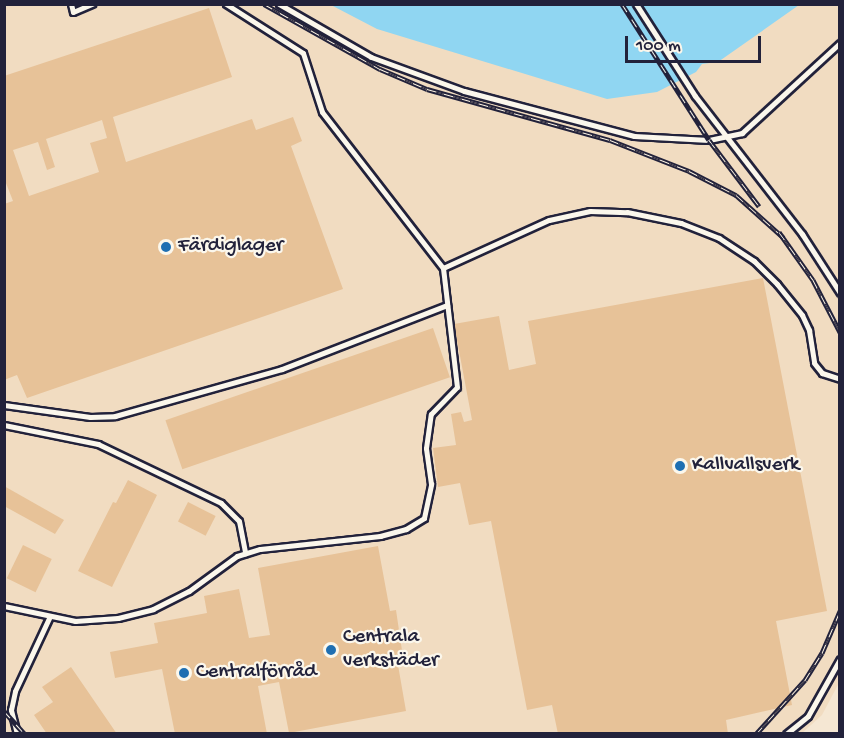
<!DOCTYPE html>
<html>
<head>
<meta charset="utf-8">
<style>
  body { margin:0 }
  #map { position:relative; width:844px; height:738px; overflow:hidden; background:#f5e7d3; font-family:"Gochi Hand",sans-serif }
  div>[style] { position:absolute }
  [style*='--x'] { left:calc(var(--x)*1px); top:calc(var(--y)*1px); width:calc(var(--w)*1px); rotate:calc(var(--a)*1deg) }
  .built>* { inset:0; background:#f1dcc1 }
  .water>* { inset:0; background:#90d6f2 }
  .building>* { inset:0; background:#e7c298; transform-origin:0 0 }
  .roads { filter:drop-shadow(2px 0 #22223b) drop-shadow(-2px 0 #22223b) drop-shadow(0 2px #22223b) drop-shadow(0 -2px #22223b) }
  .lane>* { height:5px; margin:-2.5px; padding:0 2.5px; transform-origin:2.5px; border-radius:2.5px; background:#fbf7ec }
  .rail>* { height:5px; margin-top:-2.5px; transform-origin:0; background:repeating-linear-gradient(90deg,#fbf7ec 0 9px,#22223b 0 18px); box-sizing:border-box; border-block:2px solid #22223b }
  .dots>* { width:16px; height:16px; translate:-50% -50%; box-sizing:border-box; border:3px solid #fbf7ec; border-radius:50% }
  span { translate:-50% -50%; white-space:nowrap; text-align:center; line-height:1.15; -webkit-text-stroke:4.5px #fbf7ec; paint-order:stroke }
  .poi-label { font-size:21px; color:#22223b }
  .left { translate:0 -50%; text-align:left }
  .frame { position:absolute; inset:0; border:6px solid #22223b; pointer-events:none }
  .scale { position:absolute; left:625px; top:36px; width:136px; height:27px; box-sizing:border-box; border:3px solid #22223b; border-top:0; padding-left:8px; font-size:18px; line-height:21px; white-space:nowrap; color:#22223b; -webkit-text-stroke:4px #fbf7ec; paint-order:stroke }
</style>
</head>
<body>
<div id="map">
  <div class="built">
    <div style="clip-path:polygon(4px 5px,839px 5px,840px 681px,822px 715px,801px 734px,5px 733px)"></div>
  </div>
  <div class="water">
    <div style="clip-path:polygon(331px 5px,799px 5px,718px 62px,702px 64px,696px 72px,657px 92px,607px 99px,377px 29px)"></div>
  </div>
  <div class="building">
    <div style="clip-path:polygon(evenodd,209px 8px,232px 77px,113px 117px,126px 162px,252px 119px,256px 130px,293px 117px,302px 141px,291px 146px,343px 289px,27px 398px,17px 375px,4px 380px,4px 204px,13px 201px,4px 178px,4px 76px,209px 8px,102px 120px,107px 138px,90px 143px,99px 172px,29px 196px,13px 150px,38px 142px,47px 170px,55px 167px,46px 139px,102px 120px)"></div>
    <div style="clip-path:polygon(763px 278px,827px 611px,776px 621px,792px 705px,726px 720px,728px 734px,558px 734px,552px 705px,527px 710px,491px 521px,469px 525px,460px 483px,438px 487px,433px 448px,456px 445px,451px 414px,461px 412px,464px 422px,472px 420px,454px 324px,499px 316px,509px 370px,536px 364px,528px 321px)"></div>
    <div style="left:433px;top:328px;width:52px;height:283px;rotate:71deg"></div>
    <div style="clip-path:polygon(128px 480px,157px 495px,112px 587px,78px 571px,113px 502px,116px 503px)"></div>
    <div style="clip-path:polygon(4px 486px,64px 520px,55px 534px,4px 506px)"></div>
    <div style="left:188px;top:502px;width:31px;height:22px;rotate:27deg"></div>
    <div style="left:23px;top:545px;width:32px;height:37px;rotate:26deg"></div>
    <div style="clip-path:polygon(378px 546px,390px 611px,396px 610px,404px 664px,398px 665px,406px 711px,289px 733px,279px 682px,258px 686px,267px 734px,175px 734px,162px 669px,115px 678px,110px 652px,158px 643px,154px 623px,207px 613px,204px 596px,239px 589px,249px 638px,270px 635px,258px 568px)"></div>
    <div style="clip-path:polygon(71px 667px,117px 734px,47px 734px,34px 715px,53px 702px,42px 687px)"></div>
  </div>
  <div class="roads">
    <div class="lane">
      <div style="--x:71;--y:4;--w:8;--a:76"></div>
      <div style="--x:73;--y:12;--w:21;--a:-23"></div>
      <div style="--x:226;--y:4;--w:91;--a:32.5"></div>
      <div style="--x:303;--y:53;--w:62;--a:72.1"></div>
      <div style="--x:322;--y:112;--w:197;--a:52.2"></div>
      <div style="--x:279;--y:4;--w:106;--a:29.9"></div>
      <div style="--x:371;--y:57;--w:99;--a:20.1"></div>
      <div style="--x:464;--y:91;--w:176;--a:14.8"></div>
      <div style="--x:634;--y:136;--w:75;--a:3.1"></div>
      <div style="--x:709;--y:140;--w:34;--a:-12"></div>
      <div style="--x:742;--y:133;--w:133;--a:-42.6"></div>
      <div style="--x:636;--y:4;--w:109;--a:57.3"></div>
      <div style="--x:695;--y:96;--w:175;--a:52.2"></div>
      <div style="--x:802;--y:234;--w:70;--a:57.2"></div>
      <div style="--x:4;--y:405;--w:87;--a:7.9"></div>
      <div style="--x:90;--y:417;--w:25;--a:-2"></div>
      <div style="--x:115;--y:416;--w:173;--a:-15.7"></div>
      <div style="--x:282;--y:369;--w:177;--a:-21.2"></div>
      <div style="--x:4;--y:425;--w:96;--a:11.4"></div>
      <div style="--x:98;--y:444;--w:136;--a:25.6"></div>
      <div style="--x:221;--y:503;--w:25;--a:45"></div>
      <div style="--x:239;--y:521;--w:33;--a:79"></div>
      <div style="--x:4;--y:606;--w:73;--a:11.9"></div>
      <div style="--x:75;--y:621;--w:43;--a:-4"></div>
      <div style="--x:118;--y:618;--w:36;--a:-14"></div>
      <div style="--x:153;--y:609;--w:40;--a:-26.6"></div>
      <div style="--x:189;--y:591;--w:59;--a:-36.1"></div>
      <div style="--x:237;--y:556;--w:24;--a:-17"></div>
      <div style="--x:260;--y:549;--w:121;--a:-6.2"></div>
      <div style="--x:380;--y:536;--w:27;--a:-15"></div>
      <div style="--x:406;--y:529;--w:21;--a:-31"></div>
      <div style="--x:424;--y:518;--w:35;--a:-78"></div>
      <div style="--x:431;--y:484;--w:36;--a:-98"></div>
      <div style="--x:426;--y:448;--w:34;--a:-82"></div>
      <div style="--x:431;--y:414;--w:37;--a:-46"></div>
      <div style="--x:457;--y:387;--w:120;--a:-96.7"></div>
      <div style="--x:443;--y:268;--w:116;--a:-24.4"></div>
      <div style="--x:549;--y:220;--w:42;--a:-12.4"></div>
      <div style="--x:590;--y:211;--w:37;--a:2"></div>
      <div style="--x:627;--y:212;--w:55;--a:11.5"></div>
      <div style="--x:681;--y:223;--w:41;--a:21.5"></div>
      <div style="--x:719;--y:238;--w:42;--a:33.3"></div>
      <div style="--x:754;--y:261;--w:33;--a:45"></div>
      <div style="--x:777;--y:284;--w:40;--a:51"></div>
      <div style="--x:802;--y:315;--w:17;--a:65"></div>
      <div style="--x:809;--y:330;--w:33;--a:81"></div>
      <div style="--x:814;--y:363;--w:13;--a:51"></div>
      <div style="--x:822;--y:373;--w:19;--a:18"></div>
      <div style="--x:17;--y:734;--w:25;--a:-104"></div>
      <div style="--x:11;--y:710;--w:19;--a:-78"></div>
      <div style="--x:15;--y:691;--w:81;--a:-65"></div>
      <div style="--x:786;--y:734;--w:28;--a:-39"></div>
      <div style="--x:808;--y:716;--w:65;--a:-60.7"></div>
    </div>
  </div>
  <div class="rail">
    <div style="--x:264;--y:4;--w:133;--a:29.3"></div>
    <div style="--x:380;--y:69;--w:51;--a:23.1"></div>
    <div style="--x:427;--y:89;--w:190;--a:15.6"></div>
    <div style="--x:610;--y:140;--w:85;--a:21.4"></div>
    <div style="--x:689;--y:171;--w:53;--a:27.1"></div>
    <div style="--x:736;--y:195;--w:64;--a:41.9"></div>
    <div style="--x:622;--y:4;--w:161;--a:57.4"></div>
    <div style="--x:709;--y:140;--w:83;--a:52.9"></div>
    <div style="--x:779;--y:232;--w:59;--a:54.7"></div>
    <div style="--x:813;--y:280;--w:59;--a:62.6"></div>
    <div style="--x:4;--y:711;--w:31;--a:48"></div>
    <div style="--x:756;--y:734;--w:73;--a:-47.8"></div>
    <div style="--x:805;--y:680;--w:32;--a:-58"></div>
    <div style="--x:822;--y:653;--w:46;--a:-66.8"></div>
  </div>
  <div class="dots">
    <div style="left:166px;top:247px;background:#1f6fb2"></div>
    <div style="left:680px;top:466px;background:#1f6fb2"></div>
    <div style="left:331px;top:650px;background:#1f6fb2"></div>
    <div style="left:184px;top:673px;background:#1f6fb2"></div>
  </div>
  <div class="poi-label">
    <span class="left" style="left:178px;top:247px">Färdiglager</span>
    <span class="left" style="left:692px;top:466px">Kallvallsverk</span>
    <span class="left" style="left:343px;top:650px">Centrala<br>verkstäder</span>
    <span class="left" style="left:196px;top:673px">Centralförråd</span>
  </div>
  <div class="frame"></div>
  <div class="scale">100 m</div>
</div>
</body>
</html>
